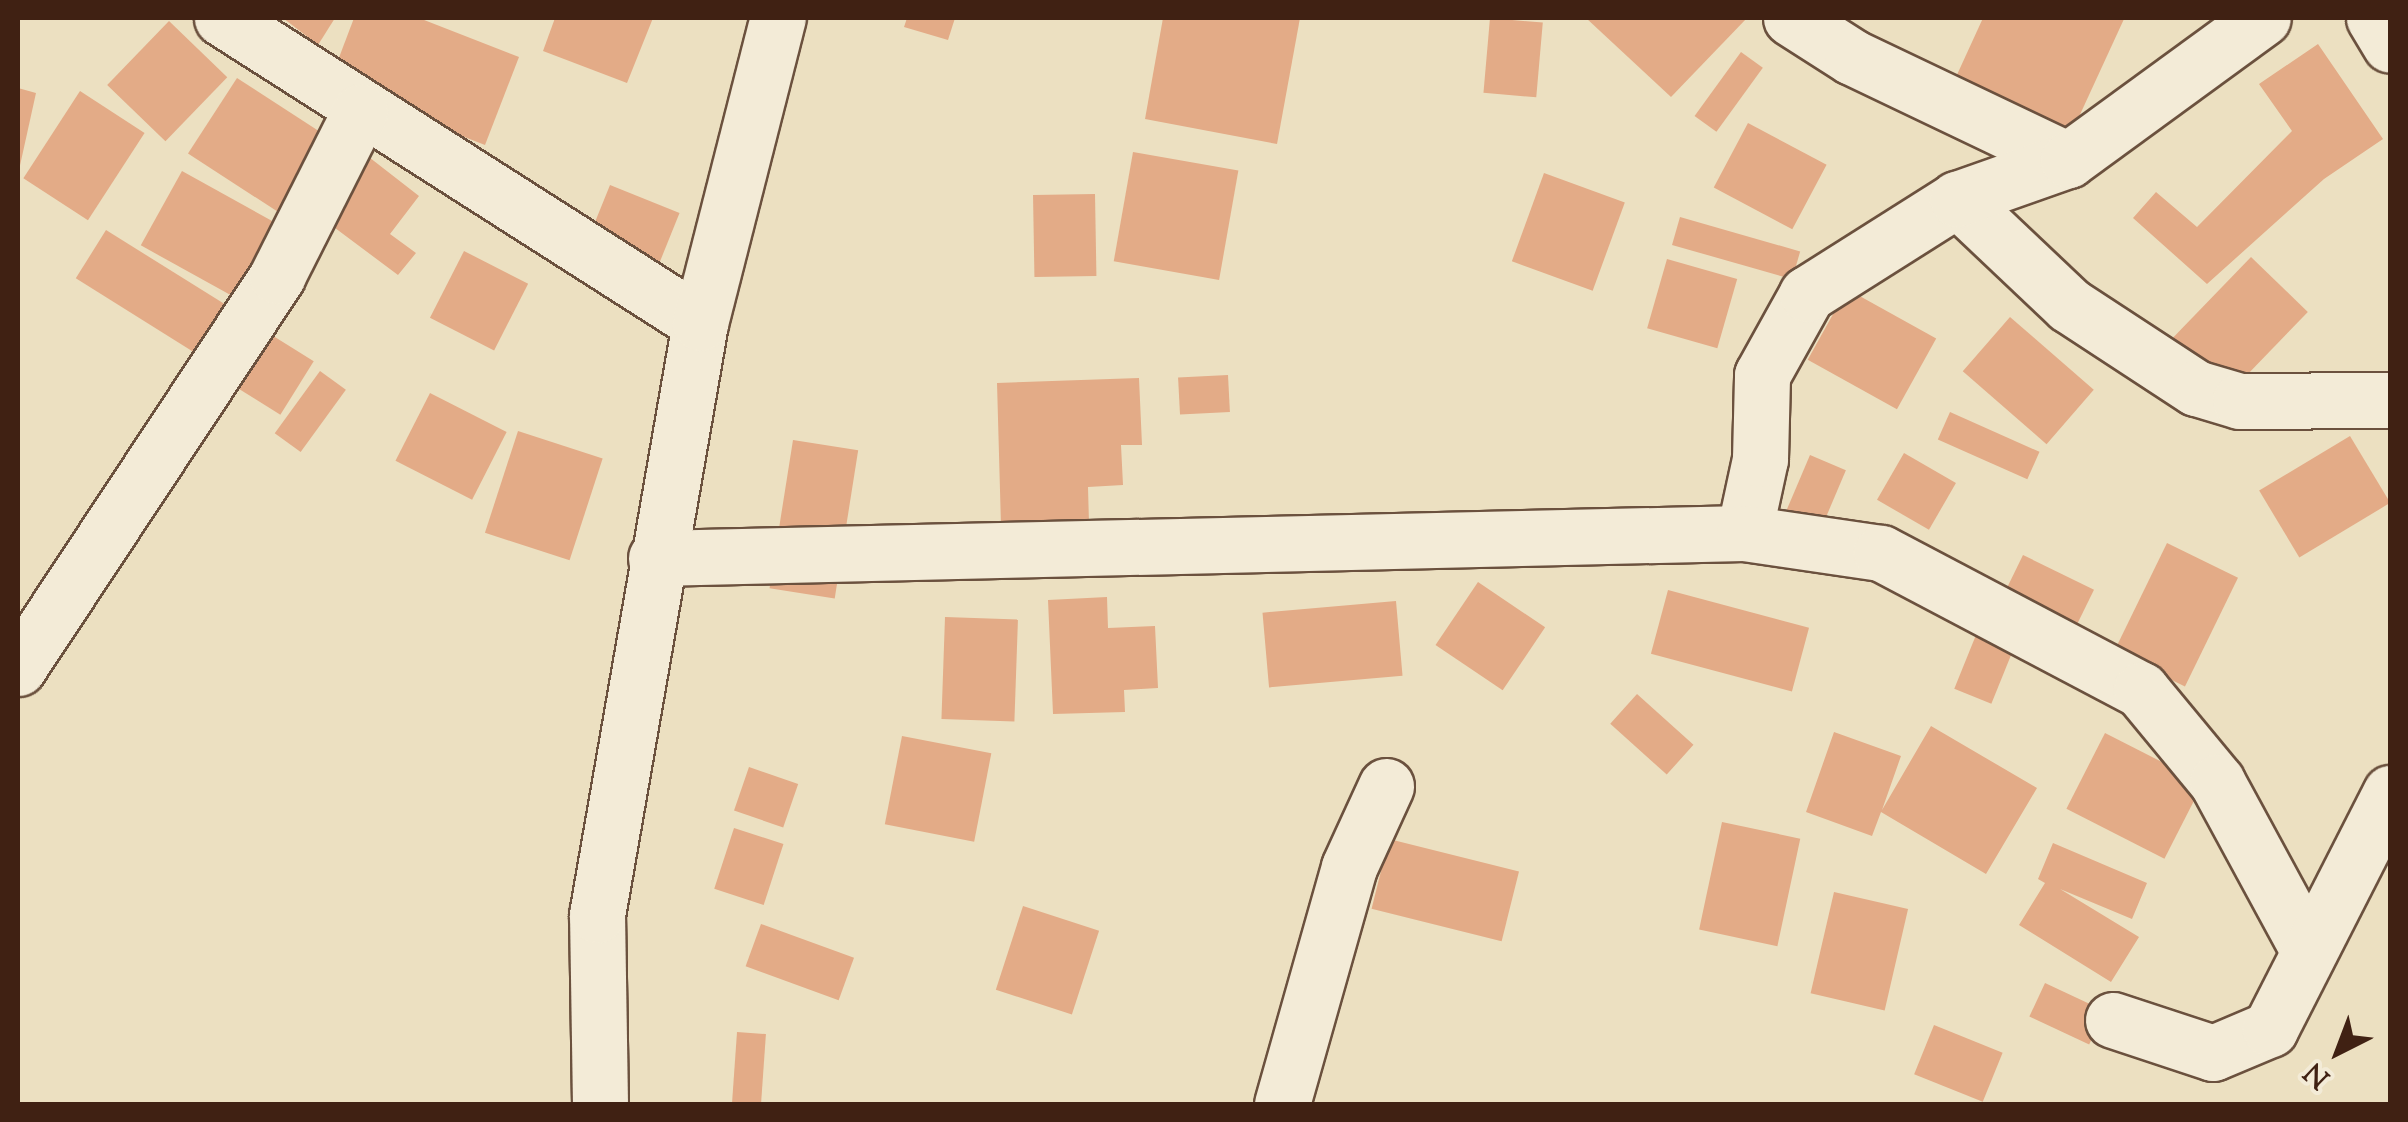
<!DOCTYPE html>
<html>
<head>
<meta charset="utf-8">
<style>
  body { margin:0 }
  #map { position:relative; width:2408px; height:1122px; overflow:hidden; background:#ece0c1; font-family:"Sorts Mill Goudy",serif }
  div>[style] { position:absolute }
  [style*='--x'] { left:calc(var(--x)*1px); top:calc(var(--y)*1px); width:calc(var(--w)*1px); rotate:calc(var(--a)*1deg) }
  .building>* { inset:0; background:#e3ab87; transform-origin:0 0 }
  .roads { filter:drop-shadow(2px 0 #6b513e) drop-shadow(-2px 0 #6b513e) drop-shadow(0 2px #6b513e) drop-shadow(0 -2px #6b513e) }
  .street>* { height:55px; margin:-27.5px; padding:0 27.5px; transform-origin:27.5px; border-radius:27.5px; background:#f3ebd7 }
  span { translate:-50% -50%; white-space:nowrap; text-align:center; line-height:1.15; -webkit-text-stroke:9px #f3ebd7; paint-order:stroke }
  .frame { position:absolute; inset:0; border:20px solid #402113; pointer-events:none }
  .north { position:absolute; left:2288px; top:1002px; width:100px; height:100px; -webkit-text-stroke:8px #f3ebd7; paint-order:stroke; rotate:222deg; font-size:28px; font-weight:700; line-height:40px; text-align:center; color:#402113 }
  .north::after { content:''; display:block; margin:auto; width:35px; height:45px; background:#402113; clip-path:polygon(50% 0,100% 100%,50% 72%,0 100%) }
</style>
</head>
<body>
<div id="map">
  <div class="building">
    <div style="clip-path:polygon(283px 18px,335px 18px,318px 45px)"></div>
    <div style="clip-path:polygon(354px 18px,419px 18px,519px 57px,485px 145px,329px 84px)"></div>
    <div style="clip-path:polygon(555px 18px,653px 18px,627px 83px,543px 51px)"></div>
    <div style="clip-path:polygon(907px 18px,955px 18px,948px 40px,904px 27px)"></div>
    <div style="clip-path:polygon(1163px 18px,1300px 18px,1277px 144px,1145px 119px)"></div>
    <div style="left:1490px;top:18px;width:53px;height:75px;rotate:5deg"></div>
    <div style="clip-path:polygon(1586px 18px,1747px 18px,1671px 97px)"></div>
    <div style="clip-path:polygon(1983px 18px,2124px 19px,2066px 145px,1950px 90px)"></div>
    <div style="left:169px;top:21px;width:81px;height:89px;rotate:44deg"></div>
    <div style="clip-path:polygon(2318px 44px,2383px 139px,2324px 179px,2207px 284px,2133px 218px,2156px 192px,2197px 227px,2292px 131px,2259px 84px)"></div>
    <div style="left:1741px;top:52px;width:27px;height:79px;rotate:36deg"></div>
    <div style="left:237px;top:78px;width:114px;height:90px;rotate:33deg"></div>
    <div style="clip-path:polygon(18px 88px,36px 93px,19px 170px,18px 170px)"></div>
    <div style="left:80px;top:91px;width:77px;height:104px;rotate:33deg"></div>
    <div style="left:1748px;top:123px;width:89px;height:73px;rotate:28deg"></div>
    <div style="left:1133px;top:152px;width:107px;height:111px;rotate:10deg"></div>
    <div style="clip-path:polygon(365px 154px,419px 196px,390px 234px,416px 253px,398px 275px,319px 216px)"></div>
    <div style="left:182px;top:171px;width:115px;height:85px;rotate:29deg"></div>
    <div style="left:1544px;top:173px;width:86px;height:94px;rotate:20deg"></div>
    <div style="left:610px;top:185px;width:75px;height:72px;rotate:22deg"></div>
    <div style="left:1095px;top:194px;width:82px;height:62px;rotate:89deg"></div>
    <div style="left:1680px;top:217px;width:125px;height:29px;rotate:16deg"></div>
    <div style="left:106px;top:230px;width:145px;height:57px;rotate:32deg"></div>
    <div style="left:464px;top:251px;width:72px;height:75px;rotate:27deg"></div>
    <div style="left:2251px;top:257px;width:79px;height:112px;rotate:44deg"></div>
    <div style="left:1667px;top:259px;width:73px;height:72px;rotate:16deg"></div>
    <div style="left:1847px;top:289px;width:102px;height:81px;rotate:29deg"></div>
    <div style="left:2010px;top:317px;width:111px;height:72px;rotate:41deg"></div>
    <div style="left:262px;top:329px;width:61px;height:63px;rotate:32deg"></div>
    <div style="left:320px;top:371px;width:32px;height:77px;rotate:36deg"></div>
    <div style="left:1228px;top:375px;width:37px;height:50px;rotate:87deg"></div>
    <div style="clip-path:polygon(1139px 378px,1142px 445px,1121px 445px,1123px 485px,1088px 487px,1089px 523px,1001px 526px,997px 383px)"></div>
    <div style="left:430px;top:393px;width:86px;height:76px;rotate:27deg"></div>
    <div style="left:1950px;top:412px;width:98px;height:30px;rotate:24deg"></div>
    <div style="left:518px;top:431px;width:89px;height:107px;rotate:18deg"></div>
    <div style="left:2350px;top:436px;width:78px;height:106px;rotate:59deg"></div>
    <div style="left:793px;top:440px;width:66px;height:150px;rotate:9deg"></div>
    <div style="left:1904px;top:453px;width:60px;height:54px;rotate:30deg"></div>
    <div style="left:1810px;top:455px;width:39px;height:60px;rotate:23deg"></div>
    <div style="left:2167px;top:543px;width:79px;height:121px;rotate:26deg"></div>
    <div style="left:2023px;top:555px;width:79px;height:47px;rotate:26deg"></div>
    <div style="left:1478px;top:582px;width:81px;height:76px;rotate:34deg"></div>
    <div style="left:1668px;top:590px;width:146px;height:66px;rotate:15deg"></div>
    <div style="clip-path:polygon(1107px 597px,1108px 628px,1155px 626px,1158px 688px,1124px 690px,1125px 712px,1053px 714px,1048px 600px)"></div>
    <div style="left:1396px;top:601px;width:75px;height:134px;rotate:85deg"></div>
    <div style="left:945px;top:617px;width:73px;height:102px;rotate:2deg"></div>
    <div style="left:1976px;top:635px;width:40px;height:58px;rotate:22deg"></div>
    <div style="left:1637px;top:694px;width:76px;height:40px;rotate:42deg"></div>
    <div style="clip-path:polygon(1931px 726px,2037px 788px,1986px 874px,1881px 812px,1872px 836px,1806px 812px,1834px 732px,1901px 756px,1882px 810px)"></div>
    <div style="left:2105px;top:733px;width:110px;height:85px;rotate:27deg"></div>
    <div style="left:902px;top:736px;width:91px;height:90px;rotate:11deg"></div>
    <div style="left:749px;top:767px;width:52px;height:46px;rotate:19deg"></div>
    <div style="left:1722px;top:822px;width:80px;height:110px;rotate:12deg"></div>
    <div style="left:734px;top:828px;width:52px;height:64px;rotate:18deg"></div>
    <div style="left:1389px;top:839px;width:134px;height:72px;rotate:14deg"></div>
    <div style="clip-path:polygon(2053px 843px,2147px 883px,2132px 919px,2060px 889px,2139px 937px,2111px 982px,2019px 925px,2045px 883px,2038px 879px)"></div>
    <div style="left:1834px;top:892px;width:76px;height:104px;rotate:13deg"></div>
    <div style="left:1023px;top:906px;width:80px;height:88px;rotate:18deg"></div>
    <div style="left:761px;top:924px;width:99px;height:45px;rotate:20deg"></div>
    <div style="left:2045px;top:983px;width:66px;height:37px;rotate:25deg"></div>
    <div style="left:1934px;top:1025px;width:74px;height:53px;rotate:22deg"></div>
    <div style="left:737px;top:1032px;width:29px;height:72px;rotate:4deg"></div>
  </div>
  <div class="roads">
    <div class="street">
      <div style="--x:222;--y:18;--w:567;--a:32.54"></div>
      <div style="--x:1791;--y:18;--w:72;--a:32.6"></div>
      <div style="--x:1852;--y:57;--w:239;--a:25.5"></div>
      <div style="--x:2374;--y:18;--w:31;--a:59"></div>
      <div style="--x:1957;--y:199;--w:154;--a:43.4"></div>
      <div style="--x:2069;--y:305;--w:152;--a:33.2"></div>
      <div style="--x:2196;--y:388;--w:46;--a:16.5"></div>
      <div style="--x:2240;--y:401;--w:150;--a:-0.4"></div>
      <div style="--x:1744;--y:533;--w:76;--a:-77.8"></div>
      <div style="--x:1760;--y:459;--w:84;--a:-88.6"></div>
      <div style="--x:1762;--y:375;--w:93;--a:-60.9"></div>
      <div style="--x:1807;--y:294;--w:178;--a:-32.3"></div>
      <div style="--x:1957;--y:199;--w:118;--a:-19.4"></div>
      <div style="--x:2068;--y:160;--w:241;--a:-36.1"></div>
      <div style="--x:656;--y:558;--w:1088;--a:-1.32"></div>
      <div style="--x:1744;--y:533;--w:138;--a:8.3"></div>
      <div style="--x:1881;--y:553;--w:294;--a:27.8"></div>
      <div style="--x:2141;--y:690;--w:119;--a:50.4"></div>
      <div style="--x:2217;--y:782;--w:189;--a:61.5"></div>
      <div style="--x:18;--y:668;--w:470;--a:-56.5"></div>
      <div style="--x:277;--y:276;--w:184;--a:-63.2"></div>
      <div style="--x:2113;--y:1020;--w:105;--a:18.3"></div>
      <div style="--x:2213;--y:1053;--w:62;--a:-22.8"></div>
      <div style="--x:2270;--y:1029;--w:265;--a:-63"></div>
      <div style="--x:600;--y:1104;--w:189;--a:-90.9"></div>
      <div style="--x:597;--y:915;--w:601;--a:-80.13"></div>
      <div style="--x:700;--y:323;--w:315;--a:-75.7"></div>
      <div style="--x:1282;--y:1104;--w:246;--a:-74.2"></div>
      <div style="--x:1349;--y:867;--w:89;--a:-65.4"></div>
    </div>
  </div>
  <div class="frame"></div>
  <div class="north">N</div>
</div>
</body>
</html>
